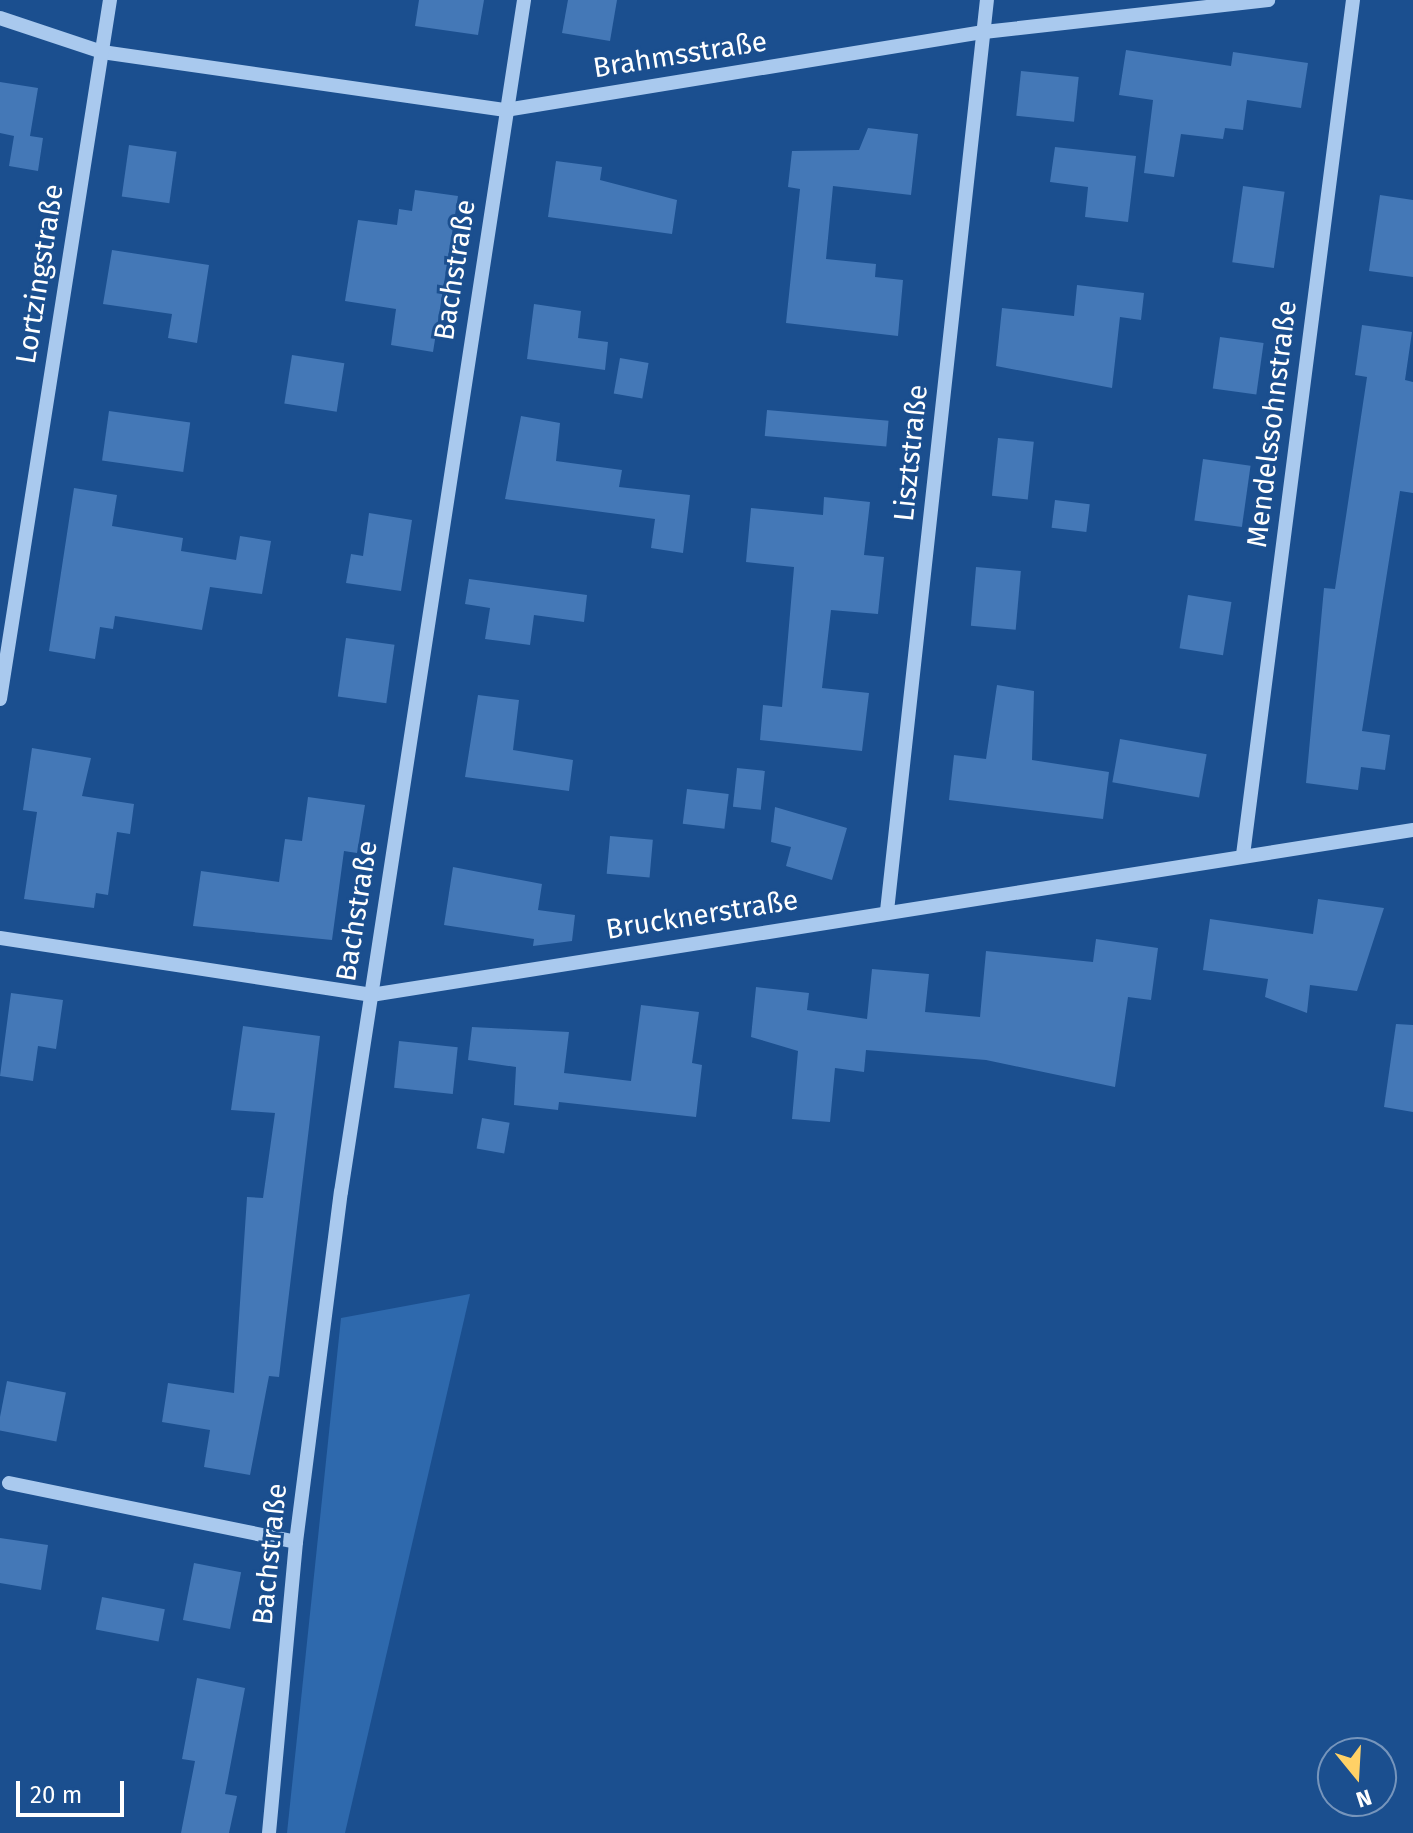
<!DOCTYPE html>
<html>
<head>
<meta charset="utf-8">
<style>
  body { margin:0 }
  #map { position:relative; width:1413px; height:1833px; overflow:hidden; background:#1b4f8f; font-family:"Fira Sans",sans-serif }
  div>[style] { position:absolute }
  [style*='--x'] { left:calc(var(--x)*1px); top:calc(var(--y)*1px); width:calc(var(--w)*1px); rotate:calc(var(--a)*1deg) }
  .green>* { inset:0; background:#2e69ad }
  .building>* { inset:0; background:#4478b7; transform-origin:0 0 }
  .minor>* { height:14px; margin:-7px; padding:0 7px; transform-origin:7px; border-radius:7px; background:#a9c9ee }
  span { translate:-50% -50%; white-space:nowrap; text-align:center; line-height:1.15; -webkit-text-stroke:6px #1b4f8f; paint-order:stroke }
  .street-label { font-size:28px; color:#fff }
  .north { position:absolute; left:1317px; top:1737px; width:80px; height:80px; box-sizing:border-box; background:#1b4f8f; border:2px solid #7695bc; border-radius:50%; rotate:162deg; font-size:22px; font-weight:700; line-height:32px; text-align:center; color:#fff }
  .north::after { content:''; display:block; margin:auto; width:28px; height:36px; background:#ffd166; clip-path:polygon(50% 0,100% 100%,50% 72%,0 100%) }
  .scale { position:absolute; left:16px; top:1781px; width:108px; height:36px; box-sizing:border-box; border:4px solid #fff; border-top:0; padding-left:10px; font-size:24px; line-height:28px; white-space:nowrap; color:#fff; -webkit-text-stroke:6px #1b4f8f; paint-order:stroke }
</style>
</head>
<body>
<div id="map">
  <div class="green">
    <div style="clip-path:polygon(470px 1294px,345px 1833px,287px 1833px,341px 1318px)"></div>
  </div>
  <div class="building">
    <div style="clip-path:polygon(419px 0,484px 0,478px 35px,415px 26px)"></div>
    <div style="clip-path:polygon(568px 0,617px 0,610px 41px,562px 33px)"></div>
    <div style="clip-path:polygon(1126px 50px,1231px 66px,1233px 52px,1308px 63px,1301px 108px,1247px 100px,1243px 130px,1225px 128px,1223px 139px,1181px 134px,1174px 177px,1144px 173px,1153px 100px,1119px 95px)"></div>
    <div style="left:1021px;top:71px;width:58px;height:45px;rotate:6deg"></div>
    <div style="clip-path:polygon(0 82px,38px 88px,30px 136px,43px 138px,38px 171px,9px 166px,14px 136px,0 133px)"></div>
    <div style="clip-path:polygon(868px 128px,918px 134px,911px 195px,833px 186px,826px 259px,876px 264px,875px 277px,903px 280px,898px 336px,786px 323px,800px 189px,788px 187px,792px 151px,859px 150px)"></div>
    <div style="left:129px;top:145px;width:48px;height:52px;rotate:8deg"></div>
    <div style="clip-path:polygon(1055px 147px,1136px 156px,1128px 222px,1085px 217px,1088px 187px,1050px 182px)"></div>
    <div style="clip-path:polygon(556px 161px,602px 167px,600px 180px,677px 200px,672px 234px,548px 217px)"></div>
    <div style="left:1243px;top:186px;width:42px;height:77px;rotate:8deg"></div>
    <div style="clip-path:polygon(415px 190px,458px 196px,433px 352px,391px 345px,396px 309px,345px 301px,358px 220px,397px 225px,399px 209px,412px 211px)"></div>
    <div style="clip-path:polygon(1380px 195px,1413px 200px,1413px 277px,1369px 271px)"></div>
    <div style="clip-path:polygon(112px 250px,209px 265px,197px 343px,168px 338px,172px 314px,103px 304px)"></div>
    <div style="clip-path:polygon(1077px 285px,1144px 293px,1141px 320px,1120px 317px,1112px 388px,996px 366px,1002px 308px,1074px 316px)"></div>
    <div style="clip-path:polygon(534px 304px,581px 311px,578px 338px,608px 342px,605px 370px,527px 359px)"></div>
    <div style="clip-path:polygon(1362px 325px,1412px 332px,1405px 380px,1413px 382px,1413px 493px,1400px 491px,1362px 731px,1390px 735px,1385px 770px,1361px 767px,1358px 790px,1306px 783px,1324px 588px,1335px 589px,1367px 377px,1355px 375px)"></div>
    <div style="left:1220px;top:337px;width:44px;height:52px;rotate:8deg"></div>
    <div style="left:292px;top:355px;width:53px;height:49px;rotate:9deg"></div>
    <div style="left:620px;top:358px;width:29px;height:36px;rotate:10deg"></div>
    <div style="left:767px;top:410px;width:122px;height:26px;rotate:5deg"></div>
    <div style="left:109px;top:411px;width:82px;height:50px;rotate:8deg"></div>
    <div style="clip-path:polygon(521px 416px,560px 423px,556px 461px,622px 470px,619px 487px,690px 495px,683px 553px,651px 548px,655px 519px,505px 499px)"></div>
    <div style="left:998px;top:438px;width:36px;height:58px;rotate:6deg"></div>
    <div style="left:1203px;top:459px;width:48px;height:62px;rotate:8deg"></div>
    <div style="clip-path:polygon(74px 488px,117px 495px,112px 526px,183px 538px,181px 551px,236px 560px,240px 536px,271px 541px,262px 594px,210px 587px,202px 630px,115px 616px,113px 629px,100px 627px,95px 659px,49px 651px)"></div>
    <div style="clip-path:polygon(824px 497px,870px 502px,864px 555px,884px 557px,878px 614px,831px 610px,822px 688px,869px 693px,862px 751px,760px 740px,763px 705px,782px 707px,794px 567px,746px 562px,751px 508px,823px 515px)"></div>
    <div style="left:1055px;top:500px;width:35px;height:28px;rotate:7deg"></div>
    <div style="clip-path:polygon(369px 513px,412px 520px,401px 591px,346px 583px,351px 554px,363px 556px)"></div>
    <div style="left:976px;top:567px;width:45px;height:59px;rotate:5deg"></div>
    <div style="clip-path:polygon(469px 579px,587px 595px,584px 622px,534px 615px,530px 645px,485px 639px,490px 608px,465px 604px)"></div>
    <div style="left:1188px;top:595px;width:44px;height:54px;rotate:9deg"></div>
    <div style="left:346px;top:638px;width:49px;height:59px;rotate:8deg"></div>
    <div style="clip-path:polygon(997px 685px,1034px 691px,1032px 760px,1109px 772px,1103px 819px,949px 800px,954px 755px,986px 759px)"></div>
    <div style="clip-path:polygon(478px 695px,519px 700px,513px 750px,573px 760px,569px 791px,465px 777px)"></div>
    <div style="left:1120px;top:739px;width:88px;height:44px;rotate:10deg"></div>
    <div style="clip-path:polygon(32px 748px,91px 758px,82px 796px,134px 804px,130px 834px,117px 832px,108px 895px,96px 893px,94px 908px,24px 899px,37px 812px,23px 810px)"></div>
    <div style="left:737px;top:768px;width:28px;height:39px;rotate:6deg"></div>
    <div style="left:687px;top:789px;width:42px;height:35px;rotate:7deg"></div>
    <div style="clip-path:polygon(308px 797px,365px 805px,357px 853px,344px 851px,332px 940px,193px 926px,201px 871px,279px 882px,285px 839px,302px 841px)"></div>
    <div style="clip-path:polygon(775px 807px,847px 828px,832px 880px,786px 866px,791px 847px,771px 842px)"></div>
    <div style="left:610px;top:836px;width:43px;height:38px;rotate:5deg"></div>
    <div style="clip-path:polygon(453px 867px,542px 884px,538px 910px,575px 915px,572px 941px,533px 946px,534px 939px,444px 925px)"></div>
    <div style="clip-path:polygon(1318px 899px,1384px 908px,1357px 991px,1310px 985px,1307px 1013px,1265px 997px,1268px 979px,1203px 970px,1210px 919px,1313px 934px)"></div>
    <div style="clip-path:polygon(1096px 939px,1158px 948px,1151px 1000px,1128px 997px,1115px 1087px,986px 1060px,866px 1050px,864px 1072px,835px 1068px,830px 1122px,792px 1119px,798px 1051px,751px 1037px,756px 987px,809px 993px,807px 1010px,867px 1019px,872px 969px,929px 974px,925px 1012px,980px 1017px,986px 951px,1093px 962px)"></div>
    <div style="clip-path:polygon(11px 993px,63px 1000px,56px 1049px,38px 1046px,33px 1081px,0 1076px)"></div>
    <div style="clip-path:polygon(641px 1005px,699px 1012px,692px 1063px,702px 1065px,696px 1117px,559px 1102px,558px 1110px,514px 1105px,516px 1067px,468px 1060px,472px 1027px,569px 1032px,564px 1073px,631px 1081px)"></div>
    <div style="clip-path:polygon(1396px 1024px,1413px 1025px,1413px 1112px,1384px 1107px)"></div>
    <div style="clip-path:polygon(243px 1026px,320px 1036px,279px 1377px,269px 1376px,250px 1475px,204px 1467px,210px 1430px,162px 1422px,168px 1383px,234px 1393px,247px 1197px,263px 1198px,275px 1113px,231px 1110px)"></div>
    <div style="left:399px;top:1041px;width:59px;height:47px;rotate:6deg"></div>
    <div style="left:482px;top:1118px;width:28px;height:31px;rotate:10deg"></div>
    <div style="left:7px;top:1381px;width:60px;height:50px;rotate:11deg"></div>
    <div style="clip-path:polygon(0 1538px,48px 1545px,41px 1590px,0 1583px)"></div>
    <div style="left:194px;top:1563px;width:48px;height:58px;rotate:11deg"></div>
    <div style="left:102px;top:1597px;width:64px;height:33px;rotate:11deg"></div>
    <div style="clip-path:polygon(197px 1678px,245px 1688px,225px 1794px,237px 1796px,229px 1833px,181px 1833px,195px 1761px,182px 1759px)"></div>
  </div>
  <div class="minor">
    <div style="--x:0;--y:18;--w:108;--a:18.4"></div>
    <div style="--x:102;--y:52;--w:408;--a:8.2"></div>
    <div style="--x:506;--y:110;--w:484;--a:-9.3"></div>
    <div style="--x:984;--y:32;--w:286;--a:-6.4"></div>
    <div style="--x:0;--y:699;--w:708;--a:-81.06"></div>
    <div style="--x:1243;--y:855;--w:862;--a:-82.67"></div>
    <div style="--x:887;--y:911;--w:916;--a:-83.74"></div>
    <div style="--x:0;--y:938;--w:375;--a:8.7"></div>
    <div style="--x:371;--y:995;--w:1055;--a:-9"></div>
    <div style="--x:9;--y:1483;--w:293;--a:11.6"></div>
    <div style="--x:269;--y:1833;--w:292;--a:-84.7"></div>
    <div style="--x:296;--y:1542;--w:353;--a:-82.7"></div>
    <div style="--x:341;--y:1192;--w:1206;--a:-81.27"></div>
  </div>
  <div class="street-label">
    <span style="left:680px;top:55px;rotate:-9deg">Brahmsstraße</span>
    <span style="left:455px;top:270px;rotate:-81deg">Bachstraße</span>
    <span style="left:40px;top:274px;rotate:-81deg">Lortzingstraße</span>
    <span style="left:1272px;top:424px;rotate:-83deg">Mendelssohnstraße</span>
    <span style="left:911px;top:453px;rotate:-84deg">Lisztstraße</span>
    <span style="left:357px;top:911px;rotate:-81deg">Bachstraße</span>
    <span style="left:702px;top:915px;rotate:-9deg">Brucknerstraße</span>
    <span style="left:270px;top:1554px;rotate:-84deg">Bachstraße</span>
  </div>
  <div class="north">N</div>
  <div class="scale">20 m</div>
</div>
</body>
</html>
